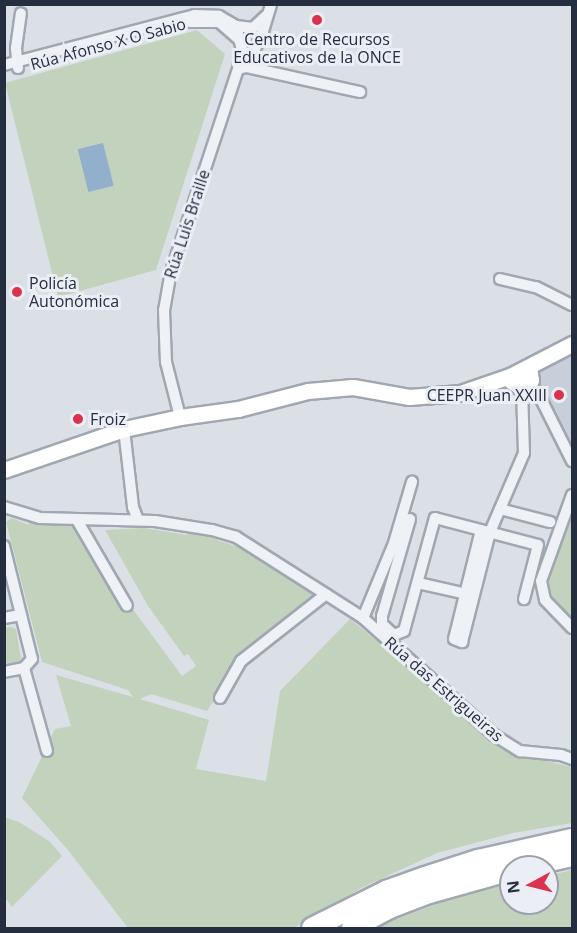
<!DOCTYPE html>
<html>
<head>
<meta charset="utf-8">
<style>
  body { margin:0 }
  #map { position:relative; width:577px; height:933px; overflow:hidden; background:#dbe0e7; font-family:"Open Sans",sans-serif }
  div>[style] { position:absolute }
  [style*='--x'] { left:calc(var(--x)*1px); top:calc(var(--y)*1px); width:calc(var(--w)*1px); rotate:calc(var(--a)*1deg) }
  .built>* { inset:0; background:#c9cfda }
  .green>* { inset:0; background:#c2d2bc }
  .water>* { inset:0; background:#92afcc; transform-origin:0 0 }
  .roads { filter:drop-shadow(2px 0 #a0a7b1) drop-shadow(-2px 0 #a0a7b1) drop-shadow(0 2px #a0a7b1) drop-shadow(0 -2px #a0a7b1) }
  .street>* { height:10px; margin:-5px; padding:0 5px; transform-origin:5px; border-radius:5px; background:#eef1f5 }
  .secondary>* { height:15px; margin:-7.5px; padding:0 7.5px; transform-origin:7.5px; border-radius:7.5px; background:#fff }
  .highway>* { height:20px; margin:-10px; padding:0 10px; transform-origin:10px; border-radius:10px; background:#fff }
  .dots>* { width:16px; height:16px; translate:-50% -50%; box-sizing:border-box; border:3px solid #ebeff5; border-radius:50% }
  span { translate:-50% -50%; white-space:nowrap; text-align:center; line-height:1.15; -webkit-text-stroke:6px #ebeff5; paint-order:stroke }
  .poi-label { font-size:16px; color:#242e3f }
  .left { translate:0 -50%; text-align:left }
  .right { translate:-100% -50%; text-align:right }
  .street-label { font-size:16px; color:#242e3f }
  .frame { position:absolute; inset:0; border:6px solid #242e3f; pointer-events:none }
  .north { position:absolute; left:499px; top:855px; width:60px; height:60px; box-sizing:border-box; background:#ebeff5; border:2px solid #9ba2ac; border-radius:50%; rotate:263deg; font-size:16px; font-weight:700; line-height:24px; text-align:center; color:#242e3f }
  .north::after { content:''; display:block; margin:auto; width:21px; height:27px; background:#db324e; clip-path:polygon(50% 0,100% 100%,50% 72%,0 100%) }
</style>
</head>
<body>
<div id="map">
  <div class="built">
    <div style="clip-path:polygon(572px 352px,572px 444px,538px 381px,542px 369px)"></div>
  </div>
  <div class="green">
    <div style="clip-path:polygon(197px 30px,225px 54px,156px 270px,58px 297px,5px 83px)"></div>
    <div style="clip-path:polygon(572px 495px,572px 628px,545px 600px,548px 560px)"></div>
    <div style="clip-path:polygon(12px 518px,28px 525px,29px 520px,77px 525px,127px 610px,132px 608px,182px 676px,196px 666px,188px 654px,184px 656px,148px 606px,105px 530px,144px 528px,187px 535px,189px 525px,219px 532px,217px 540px,244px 549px,316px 591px,317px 595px,243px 655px,207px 711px,151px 694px,140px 699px,209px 720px,196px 769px,266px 781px,280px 691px,350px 619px,513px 753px,572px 767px,572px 823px,513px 833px,437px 853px,361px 888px,294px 928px,128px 928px,68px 850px,22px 798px,55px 729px,71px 726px,56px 675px,133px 697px,128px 690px,42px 662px,6px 522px)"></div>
    <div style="clip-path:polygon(10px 627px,16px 629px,21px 658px,17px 665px,4px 668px,4px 628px)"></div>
    <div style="clip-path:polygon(4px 817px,19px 822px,49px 841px,62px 856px,12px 907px,7px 900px,5px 901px)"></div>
    <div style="clip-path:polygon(572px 870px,572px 928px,373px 928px,463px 894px,511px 884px,511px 903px,547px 903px,547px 876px)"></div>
  </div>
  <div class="water">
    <div style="left:103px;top:143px;width:44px;height:26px;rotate:76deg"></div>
  </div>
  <div class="roads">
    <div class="street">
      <div style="--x:190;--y:22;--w:29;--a:0"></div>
      <div style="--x:219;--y:22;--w:28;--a:41"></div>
      <div style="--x:236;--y:26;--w:17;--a:7"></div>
      <div style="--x:253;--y:28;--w:18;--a:-43"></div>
      <div style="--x:4;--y:65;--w:197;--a:-14.7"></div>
      <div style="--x:195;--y:15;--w:24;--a:2"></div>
      <div style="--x:219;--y:16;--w:20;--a:30"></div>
      <div style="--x:236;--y:26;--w:25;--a:76"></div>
      <div style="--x:242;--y:50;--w:19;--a:102"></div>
      <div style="--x:238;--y:69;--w:213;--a:108.3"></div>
      <div style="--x:171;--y:271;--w:40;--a:100"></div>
      <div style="--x:164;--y:310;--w:52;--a:87.8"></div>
      <div style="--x:166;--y:362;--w:57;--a:75.7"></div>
      <div style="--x:247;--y:67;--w:39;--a:-66"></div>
      <div style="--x:263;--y:31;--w:28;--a:-73"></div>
      <div style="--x:18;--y:68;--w:20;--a:-96"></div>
      <div style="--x:16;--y:48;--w:35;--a:-82"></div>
      <div style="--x:238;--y:69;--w:9;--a:-13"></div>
      <div style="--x:247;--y:67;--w:116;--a:12.5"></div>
      <div style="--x:500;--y:279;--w:37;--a:13"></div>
      <div style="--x:536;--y:287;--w:40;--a:26.6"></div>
      <div style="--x:124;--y:429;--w:79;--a:83.4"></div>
      <div style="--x:133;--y:507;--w:14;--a:69"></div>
      <div style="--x:572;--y:495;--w:91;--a:109.8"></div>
      <div style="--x:541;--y:581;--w:19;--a:78"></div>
      <div style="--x:545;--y:600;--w:39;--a:46"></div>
      <div style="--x:4;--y:507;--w:38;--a:17"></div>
      <div style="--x:40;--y:518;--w:115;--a:1.5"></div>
      <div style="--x:155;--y:521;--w:58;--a:9"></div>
      <div style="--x:212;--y:530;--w:25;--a:16"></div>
      <div style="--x:236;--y:537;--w:151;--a:32.5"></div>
      <div style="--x:363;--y:618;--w:176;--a:41.8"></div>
      <div style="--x:494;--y:735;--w:31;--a:32"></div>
      <div style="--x:520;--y:751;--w:41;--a:5.6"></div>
      <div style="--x:561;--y:755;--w:12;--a:20"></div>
      <div style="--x:500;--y:509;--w:52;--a:14.6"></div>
      <div style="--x:410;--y:519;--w:101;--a:106.1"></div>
      <div style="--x:382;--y:616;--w:8;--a:90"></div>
      <div style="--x:382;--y:624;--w:16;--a:43"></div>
      <div style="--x:394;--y:635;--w:11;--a:-22"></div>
      <div style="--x:404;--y:631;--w:117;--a:-74.7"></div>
      <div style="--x:435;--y:518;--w:106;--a:14.7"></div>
      <div style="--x:538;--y:545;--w:56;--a:104.5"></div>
      <div style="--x:77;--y:520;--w:99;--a:59.8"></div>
      <div style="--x:481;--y:530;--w:112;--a:103.9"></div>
      <div style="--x:454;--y:639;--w:9;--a:21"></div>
      <div style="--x:462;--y:642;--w:114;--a:-75.7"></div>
      <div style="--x:490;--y:532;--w:86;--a:-66.7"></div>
      <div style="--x:524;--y:453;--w:65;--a:-91.8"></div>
      <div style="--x:522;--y:388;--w:10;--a:-6"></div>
      <div style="--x:532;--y:387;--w:11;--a:49"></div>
      <div style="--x:539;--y:395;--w:74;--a:63.4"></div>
      <div style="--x:4;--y:546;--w:116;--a:76.1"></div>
      <div style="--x:32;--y:659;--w:12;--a:132"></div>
      <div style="--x:24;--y:668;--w:20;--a:169"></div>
      <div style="--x:418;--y:583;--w:54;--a:12.8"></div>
      <div style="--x:4;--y:618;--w:17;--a:-10"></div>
      <div style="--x:363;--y:618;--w:81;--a:-67.5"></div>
      <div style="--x:394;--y:543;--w:64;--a:-73.6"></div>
      <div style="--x:24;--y:668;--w:86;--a:74.5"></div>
      <div style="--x:220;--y:698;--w:43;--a:-60.4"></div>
      <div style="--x:241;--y:661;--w:108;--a:-38.2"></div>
    </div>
    <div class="secondary">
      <div style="--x:510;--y:376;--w:5;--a:79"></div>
      <div style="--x:511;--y:381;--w:13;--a:32"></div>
      <div style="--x:522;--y:388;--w:12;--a:-42"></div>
      <div style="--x:531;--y:380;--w:13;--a:-99"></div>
      <div style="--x:4;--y:470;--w:127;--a:-18.9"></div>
      <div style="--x:124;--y:429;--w:57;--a:-12.1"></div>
      <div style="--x:180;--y:417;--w:59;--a:-7.9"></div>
      <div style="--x:238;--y:409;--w:72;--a:-14.4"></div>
      <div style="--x:308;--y:391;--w:45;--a:-5.1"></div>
      <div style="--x:353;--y:387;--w:57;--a:10.1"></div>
      <div style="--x:409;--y:397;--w:51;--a:-4.5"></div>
      <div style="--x:460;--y:393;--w:53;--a:-18.8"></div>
      <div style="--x:510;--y:376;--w:70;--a:-27.3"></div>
    </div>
    <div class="highway">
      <div style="--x:522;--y:867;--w:51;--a:-12.4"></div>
      <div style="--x:312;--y:928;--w:83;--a:-26.6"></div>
      <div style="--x:386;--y:891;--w:41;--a:-19.7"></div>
      <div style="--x:425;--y:877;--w:56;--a:-17.8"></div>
      <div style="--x:478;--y:860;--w:96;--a:-12.6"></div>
      <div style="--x:352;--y:928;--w:43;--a:-27.8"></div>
      <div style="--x:390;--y:908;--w:42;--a:-21"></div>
      <div style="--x:429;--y:893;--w:85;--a:-15.7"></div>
    </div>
  </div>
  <div class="dots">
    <div style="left:317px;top:20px;background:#db324e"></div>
    <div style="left:17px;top:292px;background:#db324e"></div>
    <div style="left:559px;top:395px;background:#db324e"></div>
    <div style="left:78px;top:419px;background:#db324e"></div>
  </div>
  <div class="poi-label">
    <span style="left:317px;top:48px">Centro de Recursos<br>Educativos de la ONCE</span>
    <span class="left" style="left:29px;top:292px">Policía<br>Autonómica</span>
    <span class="right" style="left:547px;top:395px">CEEPR Juan XXIII</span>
    <span class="left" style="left:90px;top:419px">Froiz</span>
  </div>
  <div class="street-label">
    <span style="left:108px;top:44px;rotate:-15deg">Rúa Afonso X O Sabio</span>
    <span style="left:187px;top:224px;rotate:-72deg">Rúa Luis Braille</span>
    <span style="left:444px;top:689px;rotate:41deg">Rúa das Estrigueiras</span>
  </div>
  <div class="frame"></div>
  <div class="north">N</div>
</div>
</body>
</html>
